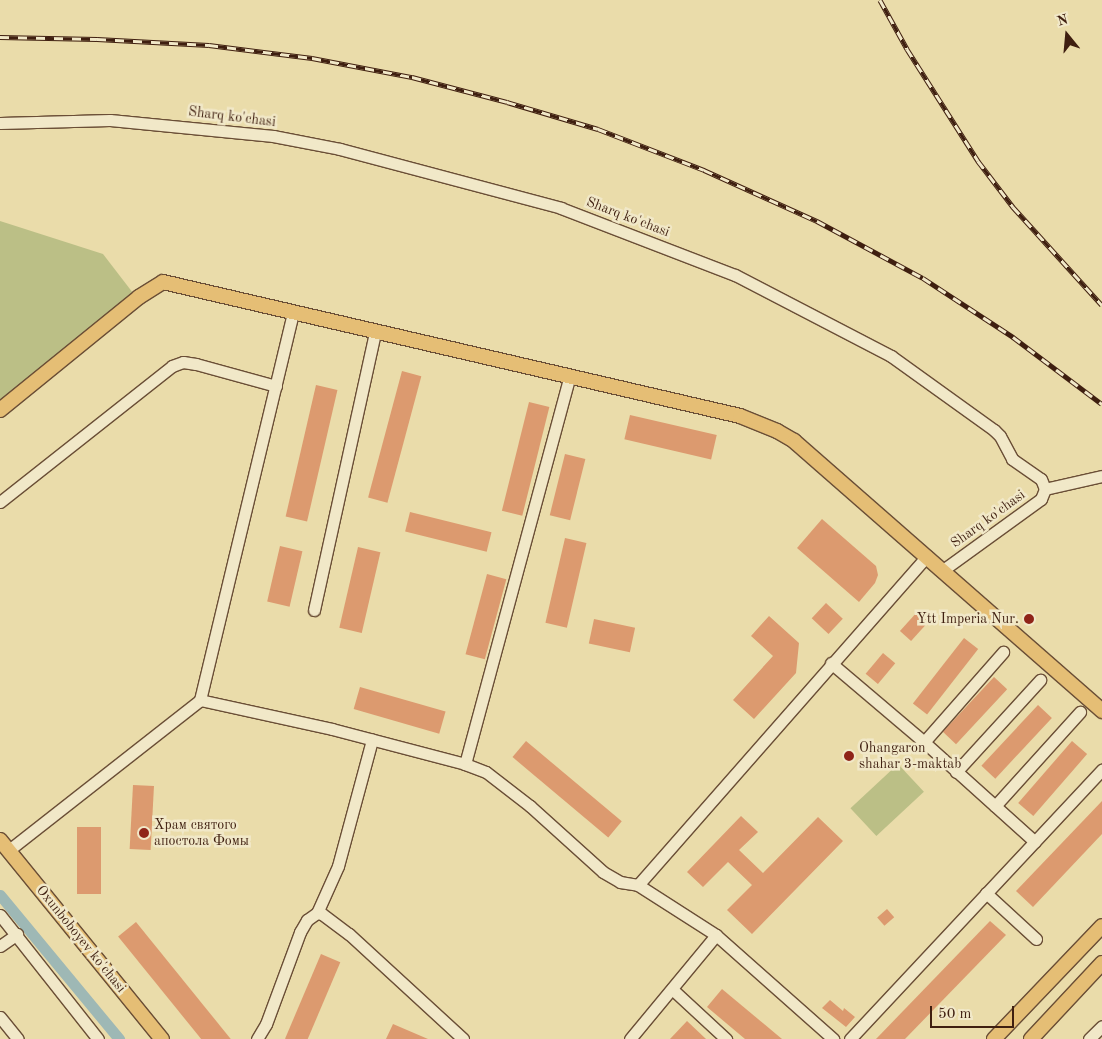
<!DOCTYPE html>
<html>
<head>
<meta charset="utf-8">
<style>
  body { margin:0 }
  #map { position:relative; width:1102px; height:1039px; overflow:hidden; background:#eadcaa; font-family:"Old Standard TT",serif }
  div>[style] { position:absolute }
  [style*='--x'] { left:calc(var(--x)*1px); top:calc(var(--y)*1px); width:calc(var(--w)*1px); rotate:calc(var(--a)*1deg) }
  .green>* { inset:0; background:#bbbf86; transform-origin:0 0 }
  .canal>* { height:11px; margin:-5.5px; padding:0 5.5px; transform-origin:5.5px; border-radius:5.5px; background:#9eb8b5 }
  .building>* { inset:0; background:#dc9a6f; transform-origin:0 0 }
  .roads { filter:drop-shadow(1px 0 #6a4e36) drop-shadow(-1px 0 #6a4e36) drop-shadow(0 1px #6a4e36) drop-shadow(0 -1px #6a4e36) }
  .minor>* { height:11px; margin:-5.5px; padding:0 5.5px; transform-origin:5.5px; border-radius:5.5px; background:#f1e8c8 }
  .major>* { height:14px; margin:-7px; padding:0 7px; transform-origin:7px; border-radius:7px; background:#e5be75 }
  .rail>* { height:5px; margin-top:-2.5px; transform-origin:0; background:repeating-linear-gradient(90deg,#f1e8c8 0 9px,#3f1f10 0 18px); box-sizing:border-box; border-block:1px solid #3f1f10 }
  .dots>* { width:14px; height:14px; translate:-50% -50%; box-sizing:border-box; border:2px solid #f1e8c8; border-radius:50% }
  span { translate:-50% -50%; white-space:nowrap; text-align:center; line-height:1.15; -webkit-text-stroke:5px #f1e8c8; paint-order:stroke }
  .street-label { font-size:14px; color:#3f1f10 }
  .poi-label { font-size:14px; color:#3f1f10 }
  .right { translate:-100% -50%; text-align:right }
  .left { translate:0 -50%; text-align:left }
  .north { position:absolute; left:1042px; top:10px; width:50px; height:50px; -webkit-text-stroke:4px #f1e8c8; paint-order:stroke; rotate:343deg; font-size:14px; font-weight:700; line-height:20px; text-align:center; color:#3f1f10 }
  .north::after { content:''; display:block; margin:auto; width:18px; height:22px; background:#3f1f10; clip-path:polygon(50% 0,100% 100%,50% 72%,0 100%) }
  .scale { position:absolute; left:930px; top:1006px; width:84px; height:22px; box-sizing:border-box; border:2px solid #3f1f10; border-top:0; padding-left:6px; font-size:15px; line-height:18px; white-space:nowrap; color:#3f1f10; -webkit-text-stroke:4px #f1e8c8; paint-order:stroke }
</style>
</head>
<body>
<div id="map">
  <div class="green">
    <div style="clip-path:polygon(0 221px,103px 254px,133px 293px,0 403px)"></div>
    <div style="left:898px;top:764px;width:38px;height:65px;rotate:47deg"></div>
  </div>
  <div class="canal">
    <div style="--x:0;--y:895;--w:187;--a:50.4"></div>
  </div>
  <div class="building">
    <div style="left:402px;top:371px;width:20px;height:131px;rotate:15deg"></div>
    <div style="left:316px;top:385px;width:22px;height:135px;rotate:13deg"></div>
    <div style="left:529px;top:402px;width:21px;height:112px;rotate:14deg"></div>
    <div style="left:630px;top:415px;width:89px;height:25px;rotate:13deg"></div>
    <div style="left:565px;top:454px;width:21px;height:63px;rotate:14deg"></div>
    <div style="left:410px;top:512px;width:84px;height:20px;rotate:14deg"></div>
    <div style="clip-path:polygon(822px 519px,876px 566px,878px 575px,875px 583px,859px 602px,797px 548px)"></div>
    <div style="left:565px;top:538px;width:22px;height:87px;rotate:13deg"></div>
    <div style="left:280px;top:546px;width:23px;height:57px;rotate:13deg"></div>
    <div style="left:358px;top:547px;width:23px;height:83px;rotate:13deg"></div>
    <div style="left:487px;top:574px;width:20px;height:83px;rotate:15deg"></div>
    <div style="left:826px;top:603px;width:23px;height:21px;rotate:43deg"></div>
    <div style="left:918px;top:611px;width:15px;height:27px;rotate:42deg"></div>
    <div style="clip-path:polygon(769px 616px,799px 643px,796px 673px,754px 719px,733px 700px,773px 656px,751px 636px)"></div>
    <div style="left:594px;top:619px;width:42px;height:25px;rotate:12deg"></div>
    <div style="left:964px;top:638px;width:18px;height:83px;rotate:38deg"></div>
    <div style="left:883px;top:653px;width:16px;height:27px;rotate:40deg"></div>
    <div style="left:994px;top:677px;width:18px;height:75px;rotate:43deg"></div>
    <div style="left:360px;top:687px;width:89px;height:23px;rotate:16deg"></div>
    <div style="left:1038px;top:705px;width:19px;height:83px;rotate:43deg"></div>
    <div style="left:526px;top:741px;width:125px;height:21px;rotate:40deg"></div>
    <div style="left:1072px;top:741px;width:20px;height:82px;rotate:41deg"></div>
    <div style="left:133px;top:785px;width:21px;height:64px;rotate:3deg"></div>
    <div style="clip-path:polygon(1102px 801px,1102px 834px,1033px 907px,1016px 891px)"></div>
    <div style="clip-path:polygon(741px 816px,758px 832px,739px 850px,763px 873px,818px 817px,843px 841px,752px 934px,727px 910px,752px 885px,728px 862px,703px 887px,687px 872px)"></div>
    <div style="left:77px;top:827px;width:24px;height:67px"></div>
    <div style="left:887px;top:909px;width:11px;height:13px;rotate:49deg"></div>
    <div style="clip-path:polygon(990px 921px,1006px 935px,905px 1039px,876px 1039px)"></div>
    <div style="left:136px;top:922px;width:151px;height:23px;rotate:51deg"></div>
    <div style="left:321px;top:954px;width:21px;height:92px;rotate:23deg"></div>
    <div style="clip-path:polygon(722px 989px,782px 1039px,745px 1039px,707px 1007px)"></div>
    <div style="clip-path:polygon(830px 1000px,843px 1011px,844px 1008px,855px 1017px,846px 1027px,822px 1008px)"></div>
    <div style="clip-path:polygon(687px 1021px,706px 1039px,670px 1039px)"></div>
    <div style="clip-path:polygon(393px 1024px,428px 1039px,386px 1039px)"></div>
  </div>
  <div class="roads">
    <div class="minor">
      <div style="--x:0;--y:123;--w:110;--a:-1.6"></div>
      <div style="--x:110;--y:120;--w:164;--a:5.6"></div>
      <div style="--x:273;--y:136;--w:68;--a:11"></div>
      <div style="--x:340;--y:149;--w:229;--a:14.9"></div>
      <div style="--x:561;--y:208;--w:186;--a:21.1"></div>
      <div style="--x:735;--y:275;--w:176;--a:27.4"></div>
      <div style="--x:891;--y:356;--w:127;--a:35.7"></div>
      <div style="--x:994;--y:430;--w:8;--a:45"></div>
      <div style="--x:1000;--y:436;--w:26;--a:62"></div>
      <div style="--x:1012;--y:459;--w:35;--a:35"></div>
      <div style="--x:1041;--y:479;--w:11;--a:68"></div>
      <div style="--x:1045;--y:489;--w:11;--a:112"></div>
      <div style="--x:1041;--y:499;--w:121;--a:144.1"></div>
      <div style="--x:1045;--y:489;--w:58;--a:-12.8"></div>
      <div style="--x:0;--y:502;--w:219;--a:-38.3"></div>
      <div style="--x:172;--y:366;--w:12;--a:-20"></div>
      <div style="--x:183;--y:362;--w:13;--a:9"></div>
      <div style="--x:196;--y:364;--w:83;--a:15.4"></div>
      <div style="--x:314;--y:610;--w:285;--a:-77.6"></div>
      <div style="--x:831;--y:663;--w:122;--a:40.3"></div>
      <div style="--x:924;--y:742;--w:149;--a:42"></div>
      <div style="--x:200;--y:700;--w:135;--a:12.4"></div>
      <div style="--x:332;--y:729;--w:138;--a:14.7"></div>
      <div style="--x:465;--y:764;--w:22;--a:21"></div>
      <div style="--x:486;--y:772;--w:56;--a:37.7"></div>
      <div style="--x:530;--y:806;--w:98;--a:42.1"></div>
      <div style="--x:603;--y:872;--w:20;--a:30"></div>
      <div style="--x:620;--y:882;--w:18;--a:9"></div>
      <div style="--x:638;--y:885;--w:93;--a:32.7"></div>
      <div style="--x:716;--y:935;--w:157;--a:41.6"></div>
      <div style="--x:924;--y:742;--w:120;--a:-48.7"></div>
      <div style="--x:465;--y:764;--w:402;--a:-74.9"></div>
      <div style="--x:956;--y:772;--w:125;--a:-47.6"></div>
      <div style="--x:995;--y:806;--w:127;--a:-47.9"></div>
      <div style="--x:9;--y:850;--w:243;--a:-38.1"></div>
      <div style="--x:200;--y:700;--w:399;--a:-76.5"></div>
      <div style="--x:638;--y:885;--w:438;--a:-48.7"></div>
      <div style="--x:986;--y:893;--w:68;--a:42.6"></div>
      <div style="--x:317;--y:913;--w:51;--a:-65.9"></div>
      <div style="--x:338;--y:866;--w:131;--a:-74.9"></div>
      <div style="--x:0;--y:915;--w:158;--a:51.7"></div>
      <div style="--x:0;--y:946;--w:21;--a:-35"></div>
      <div style="--x:672;--y:989;--w:74;--a:42.8"></div>
      <div style="--x:0;--y:1017;--w:28;--a:51"></div>
      <div style="--x:257;--y:1039;--w:17;--a:-59"></div>
      <div style="--x:266;--y:1024;--w:98;--a:-69.7"></div>
      <div style="--x:300;--y:932;--w:14;--a:-60"></div>
      <div style="--x:307;--y:920;--w:12;--a:-35"></div>
      <div style="--x:317;--y:913;--w:5;--a:11"></div>
      <div style="--x:322;--y:914;--w:34;--a:37"></div>
      <div style="--x:349;--y:934;--w:155;--a:42.6"></div>
      <div style="--x:630;--y:1039;--w:135;--a:-50.4"></div>
      <div style="--x:850;--y:1039;--w:369;--a:-46.9"></div>
      <div style="--x:1089;--y:1039;--w:18;--a:-45"></div>
    </div>
    <div class="major">
      <div style="--x:0;--y:410;--w:179;--a:-39.1"></div>
      <div style="--x:139;--y:297;--w:28;--a:-32"></div>
      <div style="--x:163;--y:282;--w:592;--a:13.07"></div>
      <div style="--x:740;--y:416;--w:40;--a:22"></div>
      <div style="--x:777;--y:431;--w:20;--a:30"></div>
      <div style="--x:794;--y:441;--w:410;--a:41.2"></div>
      <div style="--x:0;--y:840;--w:257;--a:50.9"></div>
      <div style="--x:994;--y:1039;--w:156;--a:-46.3"></div>
      <div style="--x:1031;--y:1039;--w:104;--a:-46.9"></div>
    </div>
  </div>
  <div class="rail">
    <div style="--x:880;--y:0;--w:56;--a:61.1"></div>
    <div style="--x:907;--y:49;--w:133;--a:57.6"></div>
    <div style="--x:978;--y:161;--w:58;--a:52.7"></div>
    <div style="--x:1013;--y:207;--w:132;--a:47.8"></div>
    <div style="--x:0;--y:37;--w:97;--a:1.2"></div>
    <div style="--x:97;--y:39;--w:112;--a:3.1"></div>
    <div style="--x:209;--y:45;--w:104;--a:7.2"></div>
    <div style="--x:312;--y:58;--w:102;--a:10.8"></div>
    <div style="--x:412;--y:77;--w:98;--a:14.7"></div>
    <div style="--x:507;--y:102;--w:95;--a:16.5"></div>
    <div style="--x:598;--y:129;--w:114;--a:21.1"></div>
    <div style="--x:704;--y:170;--w:124;--a:24.3"></div>
    <div style="--x:817;--y:221;--w:120;--a:28.3"></div>
    <div style="--x:923;--y:278;--w:108;--a:33.2"></div>
    <div style="--x:1013;--y:337;--w:111;--a:37"></div>
  </div>
  <div class="dots">
    <div style="left:1029px;top:619px;background:#8f2418"></div>
    <div style="left:849px;top:756px;background:#8f2418"></div>
    <div style="left:144px;top:833px;background:#8f2418"></div>
  </div>
  <div class="street-label">
    <span style="left:232px;top:117px;rotate:7deg">Sharq ko'chasi</span>
    <span style="left:628px;top:217px;rotate:21deg">Sharq ko'chasi</span>
    <span style="left:988px;top:519px;rotate:-36deg">Sharq ko'chasi</span>
    <span style="left:81px;top:939px;rotate:51deg">Oxunboboyev ko'chasi</span>
  </div>
  <div class="poi-label">
    <span class="right" style="left:1019px;top:619px">Ytt Imperia Nur.</span>
    <span class="left" style="left:859px;top:756px">Ohangaron<br>shahar 3-maktab</span>
    <span class="left" style="left:154px;top:833px">Храм святого<br>апостола Фомы</span>
  </div>
  <div class="north">N</div>
  <div class="scale">50 m</div>
</div>
</body>
</html>
